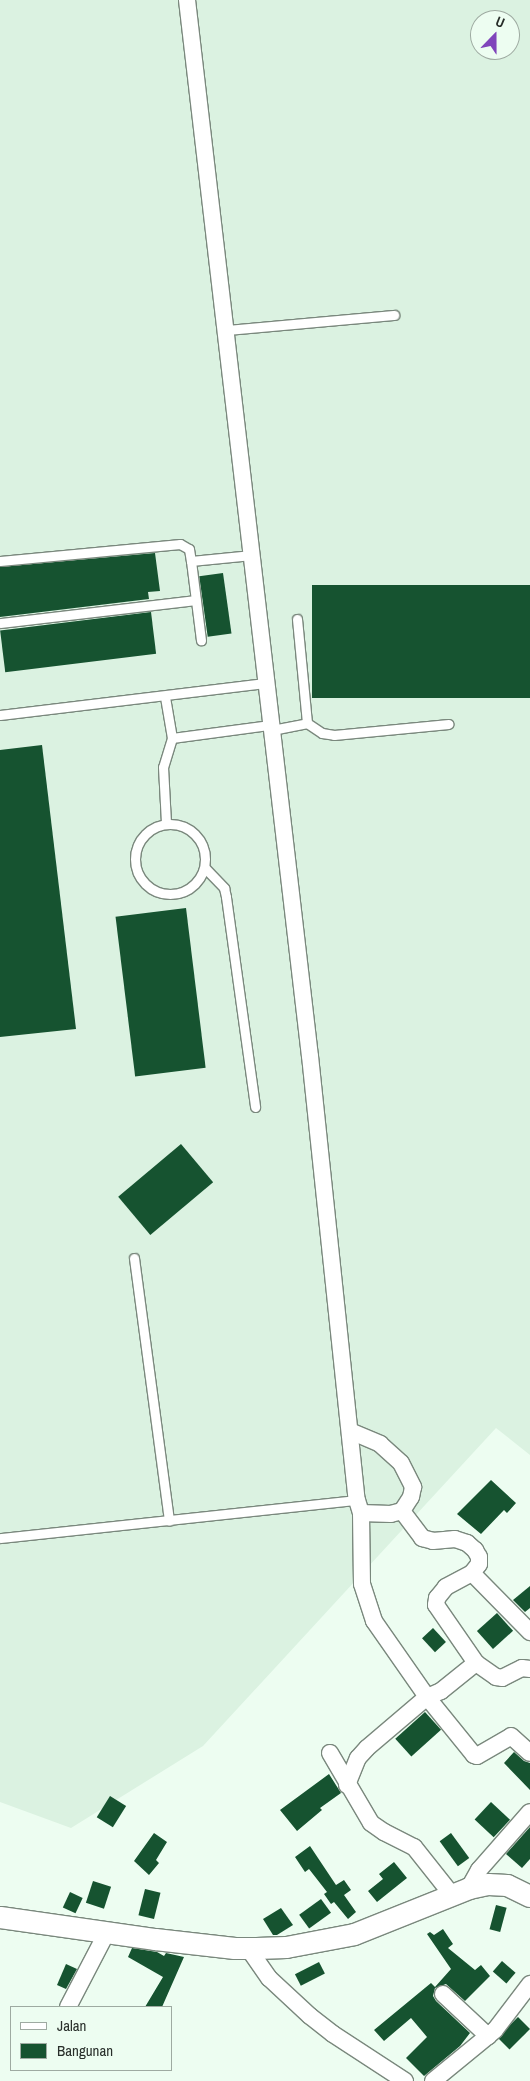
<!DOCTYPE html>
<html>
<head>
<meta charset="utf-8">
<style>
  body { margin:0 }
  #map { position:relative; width:530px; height:2081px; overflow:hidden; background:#edfdf1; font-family:"Archivo Narrow",sans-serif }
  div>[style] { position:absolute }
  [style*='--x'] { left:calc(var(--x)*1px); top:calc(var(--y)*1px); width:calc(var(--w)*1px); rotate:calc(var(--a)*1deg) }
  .built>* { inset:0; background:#dbf2e1 }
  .building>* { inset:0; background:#165330; transform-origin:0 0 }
  .roads { filter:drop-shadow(1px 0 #7a887d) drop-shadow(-1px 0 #7a887d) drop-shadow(0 1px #7a887d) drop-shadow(0 -1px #7a887d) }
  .service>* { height:9px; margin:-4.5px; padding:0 4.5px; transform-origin:4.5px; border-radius:4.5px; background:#fff }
  .service>.ring { margin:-4.5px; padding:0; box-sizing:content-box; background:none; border:9px solid #fff; border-radius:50% }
  .minor>* { height:16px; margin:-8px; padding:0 8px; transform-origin:8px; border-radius:8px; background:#fff }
  .tertiary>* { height:21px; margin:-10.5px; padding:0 10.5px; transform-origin:10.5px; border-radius:10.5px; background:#fff }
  span { translate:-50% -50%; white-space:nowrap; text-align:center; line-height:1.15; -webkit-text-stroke:5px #edfdf1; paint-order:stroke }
  .legend { position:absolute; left:10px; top:2006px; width:162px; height:65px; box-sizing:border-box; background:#edfdf1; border:1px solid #9eaaa1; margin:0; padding:6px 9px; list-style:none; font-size:15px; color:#282e2a }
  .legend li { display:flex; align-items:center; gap:10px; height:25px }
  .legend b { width:25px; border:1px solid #9eaaa1 }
  .north { position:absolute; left:470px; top:10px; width:50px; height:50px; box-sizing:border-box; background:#edfdf1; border:1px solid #9eaaa1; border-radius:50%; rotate:22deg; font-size:14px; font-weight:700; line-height:20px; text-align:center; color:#282e2a }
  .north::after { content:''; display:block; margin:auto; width:18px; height:22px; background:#8045bb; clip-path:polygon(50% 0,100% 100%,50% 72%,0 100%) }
</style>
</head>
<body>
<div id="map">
  <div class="built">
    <div style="clip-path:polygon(evenodd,0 0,530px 0,530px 1455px,496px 1428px,203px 1746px,71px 1828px,0 1802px,0 0,480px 20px,510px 20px,510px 50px,480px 50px,480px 20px)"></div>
  </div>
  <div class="building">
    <div style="clip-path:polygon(155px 553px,160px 591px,148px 592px,149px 599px,0 617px,0 567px)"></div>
    <div style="left:223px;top:573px;width:61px;height:24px;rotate:82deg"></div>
    <div style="left:530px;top:585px;width:113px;height:218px;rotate:90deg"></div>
    <div style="left:151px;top:612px;width:42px;height:152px;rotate:83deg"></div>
    <div style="clip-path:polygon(42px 745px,76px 1029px,0 1037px,0 750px)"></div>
    <div style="left:186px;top:908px;width:161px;height:71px;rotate:83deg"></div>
    <div style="left:181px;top:1144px;width:50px;height:82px;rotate:50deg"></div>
    <div style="clip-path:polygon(491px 1480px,516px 1503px,507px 1513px,504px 1510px,481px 1534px,457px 1514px)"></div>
    <div style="clip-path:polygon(530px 1586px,530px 1608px,525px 1612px,513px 1600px)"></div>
    <div style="left:497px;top:1613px;width:24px;height:27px;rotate:48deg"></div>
    <div style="left:433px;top:1628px;width:19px;height:15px;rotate:47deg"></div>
    <div style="left:425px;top:1712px;width:24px;height:40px;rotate:48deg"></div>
    <div style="clip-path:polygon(514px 1752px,524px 1761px,530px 1763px,530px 1790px,504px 1763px)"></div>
    <div style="clip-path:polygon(329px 1774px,341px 1793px,320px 1808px,322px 1810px,297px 1831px,280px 1810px)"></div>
    <div style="left:110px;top:1796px;width:19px;height:25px;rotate:32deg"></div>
    <div style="left:491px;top:1802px;width:26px;height:24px;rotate:43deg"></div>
    <div style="clip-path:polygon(530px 1827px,530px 1859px,522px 1868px,506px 1854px)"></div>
    <div style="clip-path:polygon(154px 1833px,167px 1842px,156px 1860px,159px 1863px,149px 1875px,134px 1861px)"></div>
    <div style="left:451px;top:1833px;width:31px;height:14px;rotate:54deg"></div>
    <div style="clip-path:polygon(310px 1846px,336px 1885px,344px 1880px,351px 1890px,344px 1895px,356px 1912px,348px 1919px,334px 1902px,331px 1904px,324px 1894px,327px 1892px,309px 1869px,305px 1872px,295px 1857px)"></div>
    <div style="clip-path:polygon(394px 1862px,407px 1878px,377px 1902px,368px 1891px,383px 1879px,379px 1874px)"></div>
    <div style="left:93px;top:1881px;width:19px;height:23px;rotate:18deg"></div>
    <div style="left:145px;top:1889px;width:16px;height:27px;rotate:14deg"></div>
    <div style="left:70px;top:1892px;width:14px;height:17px;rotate:25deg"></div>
    <div style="left:321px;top:1899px;width:17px;height:27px;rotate:54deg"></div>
    <div style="left:496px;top:1905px;width:11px;height:25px;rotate:15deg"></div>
    <div style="clip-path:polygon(281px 1908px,293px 1925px,277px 1935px,273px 1935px,263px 1919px)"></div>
    <div style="clip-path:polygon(443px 1929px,453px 1944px,448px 1948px,475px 1970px,481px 1965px,490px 1976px,465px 2001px,446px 1984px,435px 1988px,433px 1996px,436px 2001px,470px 2033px,460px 2046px,424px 2076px,406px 2058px,427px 2037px,411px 2018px,384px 2041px,374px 2030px,431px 1983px,435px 1987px,451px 1969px,427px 1934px,430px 1932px,434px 1935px)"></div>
    <div style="clip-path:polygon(132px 1948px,157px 1952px,164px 1956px,166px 1953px,184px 1957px,162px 2007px,145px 2007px,163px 1977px,128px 1957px)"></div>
    <div style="left:502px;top:1961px;width:18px;height:14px;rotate:41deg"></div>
    <div style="left:319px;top:1962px;width:13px;height:27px;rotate:63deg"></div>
    <div style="clip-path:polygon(66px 1964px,77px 1969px,66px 1989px,57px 1985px)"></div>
    <div style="left:518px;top:2017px;width:17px;height:29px;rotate:45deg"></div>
  </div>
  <div class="roads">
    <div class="service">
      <div style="--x:226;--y:330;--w:169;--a:-5.1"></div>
      <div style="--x:0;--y:561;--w:181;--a:-5.4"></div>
      <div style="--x:180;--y:544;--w:10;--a:29"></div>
      <div style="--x:189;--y:549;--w:12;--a:81"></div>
      <div style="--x:191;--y:561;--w:61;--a:-5.6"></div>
      <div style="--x:191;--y:561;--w:80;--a:82.8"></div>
      <div style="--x:297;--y:619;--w:104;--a:84.5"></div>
      <div style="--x:0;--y:623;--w:197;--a:-6.7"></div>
      <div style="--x:165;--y:697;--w:42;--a:80.3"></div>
      <div style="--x:172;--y:738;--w:30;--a:107"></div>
      <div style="--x:163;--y:767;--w:56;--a:86.9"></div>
      <div style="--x:0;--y:715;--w:267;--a:-6.9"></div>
      <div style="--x:272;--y:730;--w:36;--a:-11"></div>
      <div style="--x:307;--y:723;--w:18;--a:34"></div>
      <div style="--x:322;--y:733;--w:12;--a:9"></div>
      <div style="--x:334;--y:735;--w:115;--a:-5.5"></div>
      <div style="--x:172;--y:738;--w:99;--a:-7.6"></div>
      <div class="ring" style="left:135px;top:824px;width:61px;height:61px"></div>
      <div style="--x:205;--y:868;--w:28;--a:46"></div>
      <div style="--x:224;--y:888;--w:9;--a:77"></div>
      <div style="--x:226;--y:897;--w:212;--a:82.1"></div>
      <div style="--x:134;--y:1258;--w:265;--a:82.4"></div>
      <div style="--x:0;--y:1538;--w:359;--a:-6.1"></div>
    </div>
    <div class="minor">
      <div style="--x:187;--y:0;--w:1063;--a:83.36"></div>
      <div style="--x:310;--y:1056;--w:446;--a:84"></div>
      <div style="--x:357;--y:1500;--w:14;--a:73"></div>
      <div style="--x:361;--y:1513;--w:71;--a:89.2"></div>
      <div style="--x:362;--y:1584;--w:39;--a:72"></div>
      <div style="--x:374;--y:1621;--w:93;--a:55.1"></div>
      <div style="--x:427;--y:1697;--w:75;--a:51"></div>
      <div style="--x:474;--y:1755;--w:3;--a:18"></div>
      <div style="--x:477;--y:1756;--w:39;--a:-30"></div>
      <div style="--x:511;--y:1736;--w:25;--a:42"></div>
      <div style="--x:350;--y:1431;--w:33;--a:23"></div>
      <div style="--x:380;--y:1444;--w:28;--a:42"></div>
      <div style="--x:401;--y:1463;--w:27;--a:63"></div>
      <div style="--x:413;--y:1487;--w:10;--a:101"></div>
      <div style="--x:411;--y:1497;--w:17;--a:123"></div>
      <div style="--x:402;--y:1511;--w:11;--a:165"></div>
      <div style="--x:391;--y:1514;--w:30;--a:-178"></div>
      <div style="--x:402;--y:1511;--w:34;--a:53"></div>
      <div style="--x:422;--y:1538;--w:11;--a:15"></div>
      <div style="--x:433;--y:1541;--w:22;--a:-5"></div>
      <div style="--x:455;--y:1539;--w:13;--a:18"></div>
      <div style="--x:467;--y:1543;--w:11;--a:41"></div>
      <div style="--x:475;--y:1550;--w:8;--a:60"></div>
      <div style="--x:479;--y:1557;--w:7;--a:90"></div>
      <div style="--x:479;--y:1564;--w:11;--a:128"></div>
      <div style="--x:472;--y:1573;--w:30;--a:152"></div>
      <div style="--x:446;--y:1587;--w:14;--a:129"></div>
      <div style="--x:437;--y:1598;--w:7;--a:98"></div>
      <div style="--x:436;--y:1605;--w:70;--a:55.4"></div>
      <div style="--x:476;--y:1663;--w:24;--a:35"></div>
      <div style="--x:496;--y:1677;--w:6;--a:9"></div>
      <div style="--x:502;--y:1678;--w:22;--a:-27"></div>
      <div style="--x:522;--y:1668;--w:8;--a:7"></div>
      <div style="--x:472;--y:1573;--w:83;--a:45.5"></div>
      <div style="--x:330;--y:1753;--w:81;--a:59.6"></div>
      <div style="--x:371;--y:1823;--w:16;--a:35"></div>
      <div style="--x:384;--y:1832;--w:34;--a:27"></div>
      <div style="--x:414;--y:1847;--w:61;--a:51.6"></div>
      <div style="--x:347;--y:1785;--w:29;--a:-68"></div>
      <div style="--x:358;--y:1758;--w:13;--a:-48"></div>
      <div style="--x:367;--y:1748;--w:79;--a:-40.4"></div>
      <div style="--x:427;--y:1697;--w:15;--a:-23"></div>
      <div style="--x:441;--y:1691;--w:45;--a:-38.7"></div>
      <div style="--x:469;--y:1888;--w:21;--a:-61"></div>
      <div style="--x:479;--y:1870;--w:77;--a:-48.7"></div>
      <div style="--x:248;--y:1948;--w:37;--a:55"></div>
      <div style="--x:269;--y:1978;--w:56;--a:42.8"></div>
      <div style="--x:310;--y:2016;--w:29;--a:38"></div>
      <div style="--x:333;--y:2034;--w:86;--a:33.1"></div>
      <div style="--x:443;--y:1994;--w:62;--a:43"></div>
      <div style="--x:488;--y:2036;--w:9;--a:-41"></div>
      <div style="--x:495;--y:2030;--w:58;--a:-52.7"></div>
      <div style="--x:68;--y:2007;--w:85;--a:-62.5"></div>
      <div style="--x:433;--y:2081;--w:71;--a:-39.3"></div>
    </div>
    <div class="tertiary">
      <div style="--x:0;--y:1917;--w:157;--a:8.1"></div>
      <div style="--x:155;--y:1939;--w:80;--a:6.5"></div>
      <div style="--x:234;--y:1948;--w:22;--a:0"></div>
      <div style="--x:256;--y:1948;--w:30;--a:-2"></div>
      <div style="--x:286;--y:1947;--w:69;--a:-10.8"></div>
      <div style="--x:354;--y:1934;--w:124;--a:-21.8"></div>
      <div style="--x:469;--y:1888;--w:19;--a:-12"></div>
      <div style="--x:488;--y:1884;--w:19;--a:3"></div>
      <div style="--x:507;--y:1885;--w:25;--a:26"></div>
    </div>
  </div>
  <ul class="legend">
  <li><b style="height:6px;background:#fff"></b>Jalan</li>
  <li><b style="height:14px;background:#165330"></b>Bangunan</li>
  </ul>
  <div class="north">U</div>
</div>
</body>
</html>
